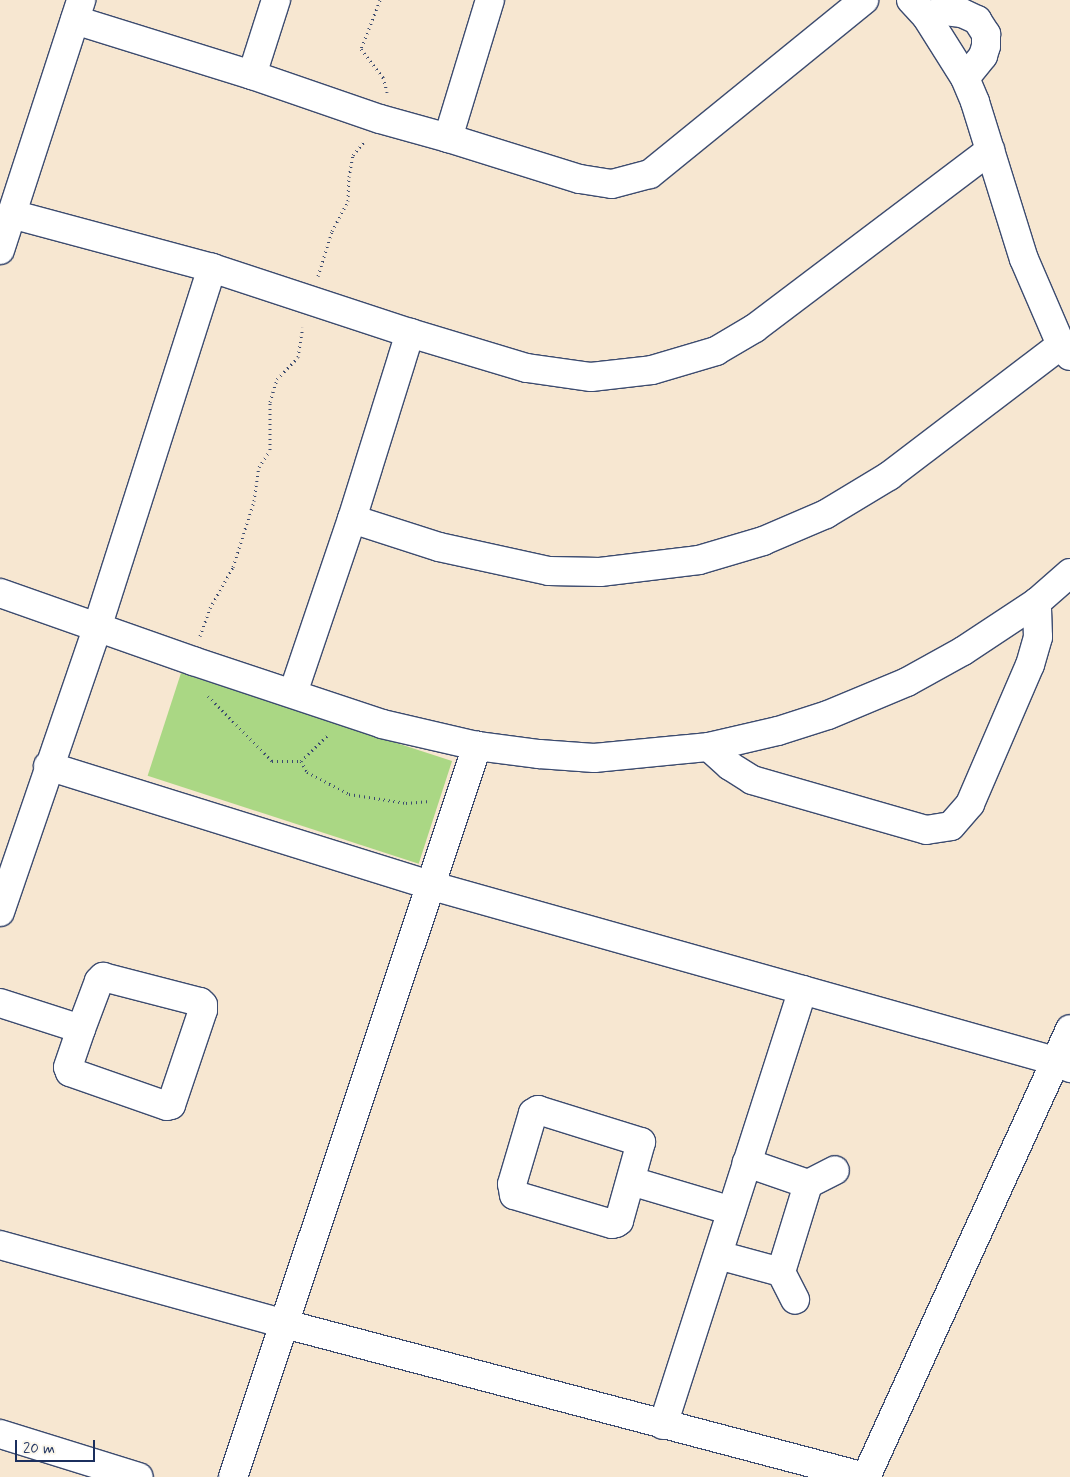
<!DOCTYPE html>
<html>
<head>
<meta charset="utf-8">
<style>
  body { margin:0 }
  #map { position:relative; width:1070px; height:1477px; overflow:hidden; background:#f7e7d1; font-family:Mynerve,sans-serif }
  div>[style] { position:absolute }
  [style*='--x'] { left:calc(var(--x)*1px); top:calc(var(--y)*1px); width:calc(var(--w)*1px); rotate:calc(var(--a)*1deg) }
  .green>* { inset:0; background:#aad784; transform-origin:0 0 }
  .path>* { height:3px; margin-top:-1.5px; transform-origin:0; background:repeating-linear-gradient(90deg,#3c4b6f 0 1px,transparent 0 5px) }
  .roads { filter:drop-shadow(1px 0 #3c4b6f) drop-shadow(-1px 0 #3c4b6f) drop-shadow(0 1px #3c4b6f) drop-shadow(0 -1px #3c4b6f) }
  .minor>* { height:28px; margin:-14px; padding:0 14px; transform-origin:14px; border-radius:14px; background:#fff }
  span { translate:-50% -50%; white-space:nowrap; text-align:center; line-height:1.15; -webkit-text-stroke:4px #fbf7ec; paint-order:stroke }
  .scale { position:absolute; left:15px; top:1440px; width:80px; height:22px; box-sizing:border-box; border:2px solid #1b2f5e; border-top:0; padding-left:6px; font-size:15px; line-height:18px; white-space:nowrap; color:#1b2f5e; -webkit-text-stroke:4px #fbf7ec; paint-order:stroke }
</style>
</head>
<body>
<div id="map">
  <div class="green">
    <div style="left:181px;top:673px;width:285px;height:108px;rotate:18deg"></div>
  </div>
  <div class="path">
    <div style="--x:380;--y:0;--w:53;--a:111.2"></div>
    <div style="--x:361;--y:49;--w:36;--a:52"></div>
    <div style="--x:383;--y:77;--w:16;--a:75"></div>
    <div style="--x:318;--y:276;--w:47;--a:-72.7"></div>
    <div style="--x:332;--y:231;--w:34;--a:-62"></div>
    <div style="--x:348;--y:201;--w:24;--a:-88"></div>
    <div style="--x:349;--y:177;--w:22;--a:-80"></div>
    <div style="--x:353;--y:155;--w:17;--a:-50"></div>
    <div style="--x:200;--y:636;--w:30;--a:-70"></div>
    <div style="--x:210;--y:608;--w:47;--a:-60.7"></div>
    <div style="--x:233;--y:567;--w:69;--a:-72.3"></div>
    <div style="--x:254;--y:501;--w:34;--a:-82"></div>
    <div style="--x:259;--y:467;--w:20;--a:-57"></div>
    <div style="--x:270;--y:450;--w:48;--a:-90"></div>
    <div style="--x:270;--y:402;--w:24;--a:-73"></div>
    <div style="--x:277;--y:379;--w:30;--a:-46"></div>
    <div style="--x:298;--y:357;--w:30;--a:-81"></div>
    <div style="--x:208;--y:696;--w:91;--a:45.4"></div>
    <div style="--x:272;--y:761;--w:29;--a:0"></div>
    <div style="--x:301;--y:761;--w:39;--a:-44"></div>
    <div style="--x:301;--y:761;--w:13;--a:61"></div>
    <div style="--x:307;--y:772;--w:47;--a:27.6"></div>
    <div style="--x:349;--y:794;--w:58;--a:9"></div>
    <div style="--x:406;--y:803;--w:24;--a:-5"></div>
  </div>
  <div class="roads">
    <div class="minor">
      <div style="--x:911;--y:0;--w:22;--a:47"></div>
      <div style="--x:926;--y:16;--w:73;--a:57.8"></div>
      <div style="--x:965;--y:78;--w:26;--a:67"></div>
      <div style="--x:975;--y:102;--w:164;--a:72.7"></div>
      <div style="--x:1024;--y:259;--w:94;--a:66.7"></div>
      <div style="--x:1061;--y:345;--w:14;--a:51"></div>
      <div style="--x:926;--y:16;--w:20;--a:-15"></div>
      <div style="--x:945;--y:11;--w:17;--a:7"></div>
      <div style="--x:962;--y:13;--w:17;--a:25"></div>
      <div style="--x:977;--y:20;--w:17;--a:57"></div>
      <div style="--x:986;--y:34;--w:12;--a:90"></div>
      <div style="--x:986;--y:46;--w:10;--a:107"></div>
      <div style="--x:983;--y:56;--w:28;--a:129"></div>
      <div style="--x:75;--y:20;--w:185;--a:17.3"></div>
      <div style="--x:252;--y:75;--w:135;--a:19"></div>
      <div style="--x:380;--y:119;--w:71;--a:15.6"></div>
      <div style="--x:448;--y:138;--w:138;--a:17.3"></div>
      <div style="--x:580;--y:179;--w:32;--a:9"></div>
      <div style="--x:612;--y:184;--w:39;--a:-15"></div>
      <div style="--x:650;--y:174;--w:276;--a:-39.1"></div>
      <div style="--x:252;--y:75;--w:79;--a:-72.3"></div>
      <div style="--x:448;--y:138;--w:144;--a:-73.1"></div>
      <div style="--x:11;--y:214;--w:208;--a:15"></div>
      <div style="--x:212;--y:268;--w:208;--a:18.2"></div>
      <div style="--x:410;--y:333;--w:122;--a:16.7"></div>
      <div style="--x:527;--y:368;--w:65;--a:8"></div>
      <div style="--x:591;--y:377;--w:61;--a:-6.5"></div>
      <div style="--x:652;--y:370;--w:67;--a:-16.5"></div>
      <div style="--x:716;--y:351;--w:45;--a:-30.5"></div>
      <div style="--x:755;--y:328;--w:295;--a:-37.1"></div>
      <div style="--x:0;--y:250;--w:263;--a:-72"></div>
      <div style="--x:352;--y:519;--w:91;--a:17.8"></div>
      <div style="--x:439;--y:547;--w:113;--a:12.3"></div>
      <div style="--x:549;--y:571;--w:51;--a:1.1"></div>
      <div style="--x:600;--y:572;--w:100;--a:-6.9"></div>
      <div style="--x:699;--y:560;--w:67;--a:-16.5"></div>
      <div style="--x:763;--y:541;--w:69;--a:-23.2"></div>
      <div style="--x:826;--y:514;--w:74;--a:-31.1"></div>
      <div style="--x:889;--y:476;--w:216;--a:-37.3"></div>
      <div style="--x:0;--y:593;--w:205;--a:19.4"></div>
      <div style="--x:193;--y:661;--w:199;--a:18.4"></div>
      <div style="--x:382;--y:724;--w:98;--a:13"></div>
      <div style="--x:477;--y:746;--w:63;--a:7.4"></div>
      <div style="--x:539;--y:754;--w:55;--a:4.2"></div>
      <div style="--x:594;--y:758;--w:116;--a:-5.5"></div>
      <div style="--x:709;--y:747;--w:71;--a:-13.1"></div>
      <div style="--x:778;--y:731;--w:52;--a:-17.7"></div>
      <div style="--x:828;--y:715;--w:86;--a:-22.7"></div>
      <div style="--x:907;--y:682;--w:64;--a:-29"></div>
      <div style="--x:963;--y:651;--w:89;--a:-33.5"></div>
      <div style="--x:1037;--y:602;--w:44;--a:-41.3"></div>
      <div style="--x:293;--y:693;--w:184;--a:-71.3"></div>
      <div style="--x:352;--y:519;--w:195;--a:-72.7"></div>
      <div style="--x:709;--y:747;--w:28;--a:42"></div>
      <div style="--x:730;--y:766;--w:26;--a:32"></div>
      <div style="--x:752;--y:780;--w:181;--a:16"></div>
      <div style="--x:926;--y:830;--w:25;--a:-9"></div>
      <div style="--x:951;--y:826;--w:29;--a:-49"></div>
      <div style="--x:970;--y:804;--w:151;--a:-66.7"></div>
      <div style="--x:1030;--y:665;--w:29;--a:-74"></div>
      <div style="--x:1038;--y:637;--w:35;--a:-92"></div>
      <div style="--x:48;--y:766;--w:399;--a:17.3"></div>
      <div style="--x:429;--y:885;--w:650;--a:15.7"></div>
      <div style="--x:1055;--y:1061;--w:17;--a:25"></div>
      <div style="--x:0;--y:912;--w:300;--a:-71.1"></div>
      <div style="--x:97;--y:628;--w:378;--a:-72.3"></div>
      <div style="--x:103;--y:977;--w:100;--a:14.5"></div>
      <div style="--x:200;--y:1002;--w:4;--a:45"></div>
      <div style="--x:203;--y:1005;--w:5;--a:90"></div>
      <div style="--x:203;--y:1010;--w:100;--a:108.6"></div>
      <div style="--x:171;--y:1105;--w:4;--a:166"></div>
      <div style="--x:167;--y:1106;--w:103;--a:-160.7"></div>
      <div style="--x:70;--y:1072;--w:5;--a:-112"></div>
      <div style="--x:68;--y:1067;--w:40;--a:-71.1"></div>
      <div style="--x:81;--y:1029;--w:51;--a:-69.4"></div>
      <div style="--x:99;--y:981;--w:6;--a:-45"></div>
      <div style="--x:0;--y:1003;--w:85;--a:17.8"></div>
      <div style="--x:538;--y:1110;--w:108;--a:17.3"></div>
      <div style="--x:641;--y:1142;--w:82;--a:105.6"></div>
      <div style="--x:619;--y:1221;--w:4;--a:146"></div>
      <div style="--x:616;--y:1223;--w:4;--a:166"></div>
      <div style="--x:612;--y:1224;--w:102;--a:-163.5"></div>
      <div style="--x:514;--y:1195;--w:11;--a:-100"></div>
      <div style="--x:512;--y:1184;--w:74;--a:-73.5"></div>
      <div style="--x:533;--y:1113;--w:6;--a:-31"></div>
      <div style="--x:631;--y:1181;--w:105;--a:16.5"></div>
      <div style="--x:808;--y:1184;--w:30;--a:-27"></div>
      <div style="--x:0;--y:1245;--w:296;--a:15.5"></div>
      <div style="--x:285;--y:1324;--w:600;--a:14.78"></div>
      <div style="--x:718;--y:1255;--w:65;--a:15.1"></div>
      <div style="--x:781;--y:1272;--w:92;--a:-72.9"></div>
      <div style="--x:808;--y:1184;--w:65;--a:-161"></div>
      <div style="--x:781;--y:1272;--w:31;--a:63"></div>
      <div style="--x:663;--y:1425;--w:457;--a:-72.2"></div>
      <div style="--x:0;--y:1434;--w:145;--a:17.2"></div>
      <div style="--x:233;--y:1477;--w:771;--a:-71.54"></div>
      <div style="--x:866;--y:1477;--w:492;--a:-65.5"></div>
    </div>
  </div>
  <div class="scale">20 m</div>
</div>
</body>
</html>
